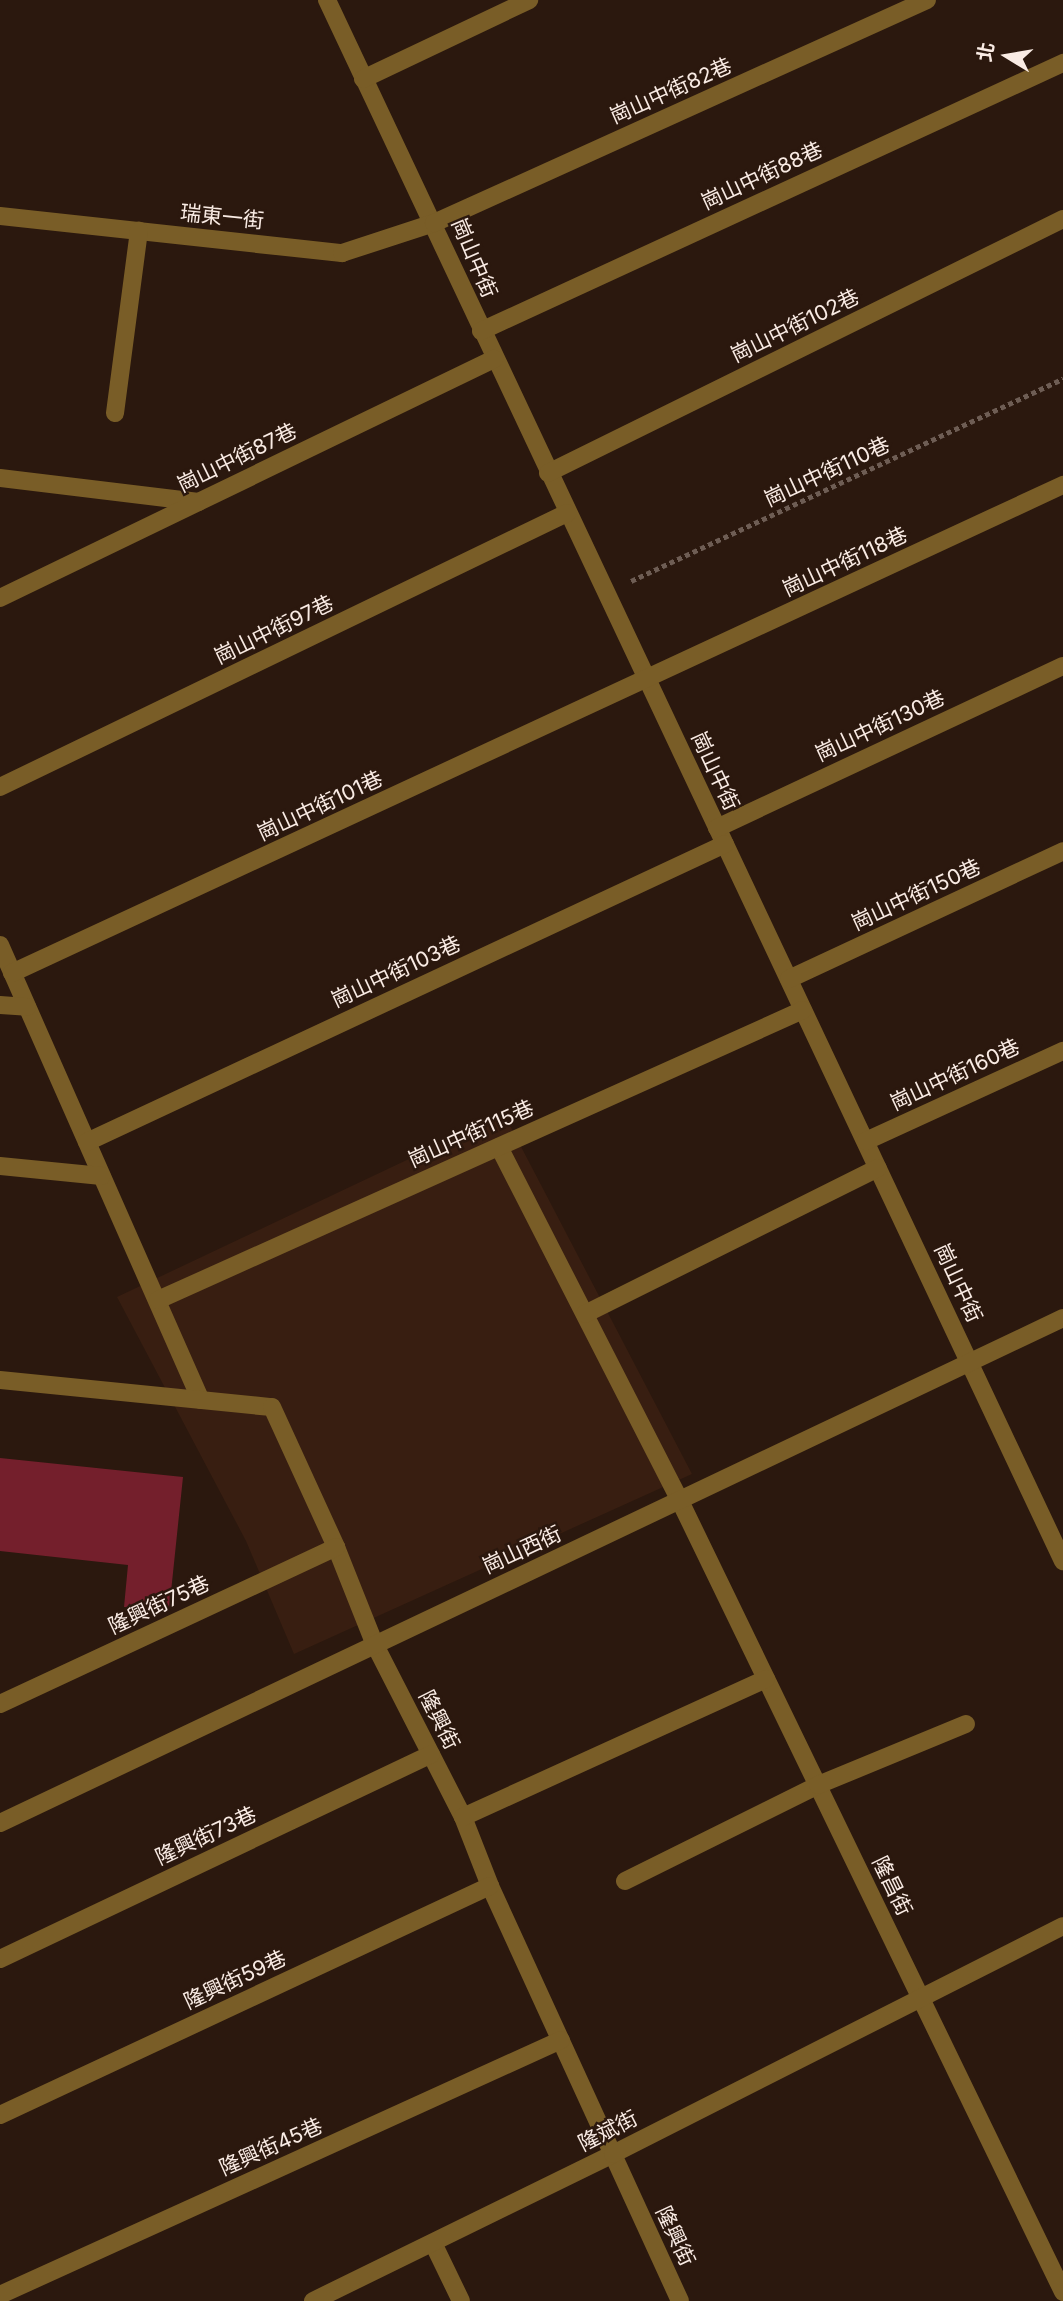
<!DOCTYPE html>
<html>
<head>
<meta charset="utf-8">
<style>
  body { margin:0 }
  #map { position:relative; width:1063px; height:2301px; overflow:hidden; background:#2b180e; font-family:Inter,"Noto Sans TC",sans-serif }
  div>[style] { position:absolute }
  [style*='--x'] { left:calc(var(--x)*1px); top:calc(var(--y)*1px); width:calc(var(--w)*1px); rotate:calc(var(--a)*1deg) }
  .built>* { inset:0; background:#381e11 }
  .building>* { inset:0; background:#741f2c }
  .path>* { height:4.5px; margin-top:-2.25px; transform-origin:0; background:repeating-linear-gradient(90deg,#6e5d54 0 5px,transparent 0 8.5px) }
  .minor>* { height:18px; margin:-9px; padding:0 9px; transform-origin:9px; border-radius:9px; background:#795d27 }
  span { translate:-50% -50%; white-space:nowrap; text-align:center; line-height:1.15; -webkit-text-stroke:5px #2b180e; paint-order:stroke }
  .street-label { font-size:21px; color:#f9ebe4 }
  .north { position:absolute; left:972px; top:21px; width:70px; height:70px; -webkit-text-stroke:5px #2b180e; paint-order:stroke; rotate:281deg; font-size:19px; font-weight:700; line-height:28px; text-align:center; color:#f9ebe4 }
  .north::after { content:''; display:block; margin:auto; width:24px; height:32px; background:#f9ebe4; clip-path:polygon(50% 0,100% 100%,50% 72%,0 100%) }
</style>
</head>
<body>
<div id="map">
  <div class="built">
    <div style="clip-path:polygon(504px 1114px,692px 1474px,294px 1654px,246px 1541px,117px 1297px)"></div>
  </div>
  <div class="building">
    <div style="clip-path:polygon(0 1458px,183px 1477px,169px 1611px,124px 1607px,128px 1565px,0 1551px)"></div>
  </div>
  <div class="path">
    <div style="--x:631;--y:581;--w:477;--a:-25.1"></div>
  </div>
  <div class="minor">
    <div style="--x:327;--y:0;--w:1726;--a:64.76"></div>
    <div style="--x:363;--y:79;--w:184;--a:-25.4"></div>
    <div style="--x:0;--y:216;--w:344;--a:6.2"></div>
    <div style="--x:342;--y:253;--w:97;--a:-18.1"></div>
    <div style="--x:434;--y:223;--w:541;--a:-24.34"></div>
    <div style="--x:481;--y:331;--w:641;--a:-24.73"></div>
    <div style="--x:115;--y:413;--w:184;--a:-82.5"></div>
    <div style="--x:548;--y:473;--w:574;--a:-26.25"></div>
    <div style="--x:0;--y:478;--w:200;--a:6.9"></div>
    <div style="--x:0;--y:598;--w:549;--a:-25.82"></div>
    <div style="--x:0;--y:787;--w:630;--a:-25.79"></div>
    <div style="--x:717;--y:828;--w:382;--a:-25.1"></div>
    <div style="--x:0;--y:945;--w:497;--a:66.2"></div>
    <div style="--x:12;--y:973;--w:1159;--a:-24.91"></div>
    <div style="--x:789;--y:979;--w:302;--a:-25"></div>
    <div style="--x:0;--y:1005;--w:27;--a:4"></div>
    <div style="--x:866;--y:1141;--w:217;--a:-24.6"></div>
    <div style="--x:87;--y:1142;--w:704;--a:-25.04"></div>
    <div style="--x:499;--y:1147;--w:398;--a:62.9"></div>
    <div style="--x:680;--y:1501;--w:879;--a:64.16"></div>
    <div style="--x:0;--y:1166;--w:102;--a:5.6"></div>
    <div style="--x:158;--y:1300;--w:707;--a:-24.21"></div>
    <div style="--x:585;--y:1314;--w:327;--a:-26.5"></div>
    <div style="--x:0;--y:1380;--w:273;--a:5.7"></div>
    <div style="--x:272;--y:1407;--w:154;--a:65.4"></div>
    <div style="--x:336;--y:1547;--w:105;--a:68.3"></div>
    <div style="--x:375;--y:1645;--w:193;--a:62.9"></div>
    <div style="--x:463;--y:1817;--w:74;--a:68.6"></div>
    <div style="--x:490;--y:1886;--w:456;--a:65.4"></div>
    <div style="--x:0;--y:1704;--w:371;--a:-25"></div>
    <div style="--x:463;--y:1817;--w:333;--a:-24.5"></div>
    <div style="--x:0;--y:1823;--w:1177;--a:-25.41"></div>
    <div style="--x:625;--y:1881;--w:216;--a:-26.4"></div>
    <div style="--x:818;--y:1785;--w:160;--a:-22.4"></div>
    <div style="--x:0;--y:1959;--w:477;--a:-25.4"></div>
    <div style="--x:0;--y:2115;--w:541;--a:-25.05"></div>
    <div style="--x:433;--y:2243;--w:64;--a:64.2"></div>
    <div style="--x:0;--y:2295;--w:616;--a:-24.44"></div>
    <div style="--x:313;--y:2301;--w:334;--a:-26.1"></div>
    <div style="--x:613;--y:2154;--w:504;--a:-26.87"></div>
  </div>
  <div class="street-label">
    <span style="left:671px;top:91px;rotate:-24deg">崗山中街82巷</span>
    <span style="left:762px;top:176px;rotate:-25deg">崗山中街88巷</span>
    <span style="left:222px;top:217px;rotate:6deg">瑞東一街</span>
    <span style="left:474px;top:258px;rotate:67deg">崗山中街</span>
    <span style="left:795px;top:326px;rotate:-26deg">崗山中街102巷</span>
    <span style="left:237px;top:458px;rotate:-26deg">崗山中街87巷</span>
    <span style="left:827px;top:472px;rotate:-25deg">崗山中街110巷</span>
    <span style="left:845px;top:562px;rotate:-25deg">崗山中街118巷</span>
    <span style="left:274px;top:630px;rotate:-26deg">崗山中街97巷</span>
    <span style="left:880px;top:726px;rotate:-25deg">崗山中街130巷</span>
    <span style="left:715px;top:771px;rotate:65deg">崗山中街</span>
    <span style="left:320px;top:806px;rotate:-25deg">崗山中街101巷</span>
    <span style="left:916px;top:895px;rotate:-25deg">崗山中街150巷</span>
    <span style="left:396px;top:972px;rotate:-25deg">崗山中街103巷</span>
    <span style="left:955px;top:1075px;rotate:-25deg">崗山中街160巷</span>
    <span style="left:471px;top:1134px;rotate:-24deg">崗山中街115巷</span>
    <span style="left:958px;top:1283px;rotate:65deg">崗山中街</span>
    <span style="left:522px;top:1550px;rotate:-25deg">崗山西街</span>
    <span style="left:159px;top:1605px;rotate:-25deg">隆興街75巷</span>
    <span style="left:439px;top:1720px;rotate:63deg">隆興街</span>
    <span style="left:206px;top:1836px;rotate:-25deg">隆興街73巷</span>
    <span style="left:892px;top:1886px;rotate:64deg">隆昌街</span>
    <span style="left:235px;top:1980px;rotate:-25deg">隆興街59巷</span>
    <span style="left:608px;top:2131px;rotate:-27deg">隆斌街</span>
    <span style="left:271px;top:2147px;rotate:-24deg">隆興街45巷</span>
    <span style="left:675px;top:2236px;rotate:65deg">隆興街</span>
  </div>
  <div class="north">北</div>
</div>
</body>
</html>
